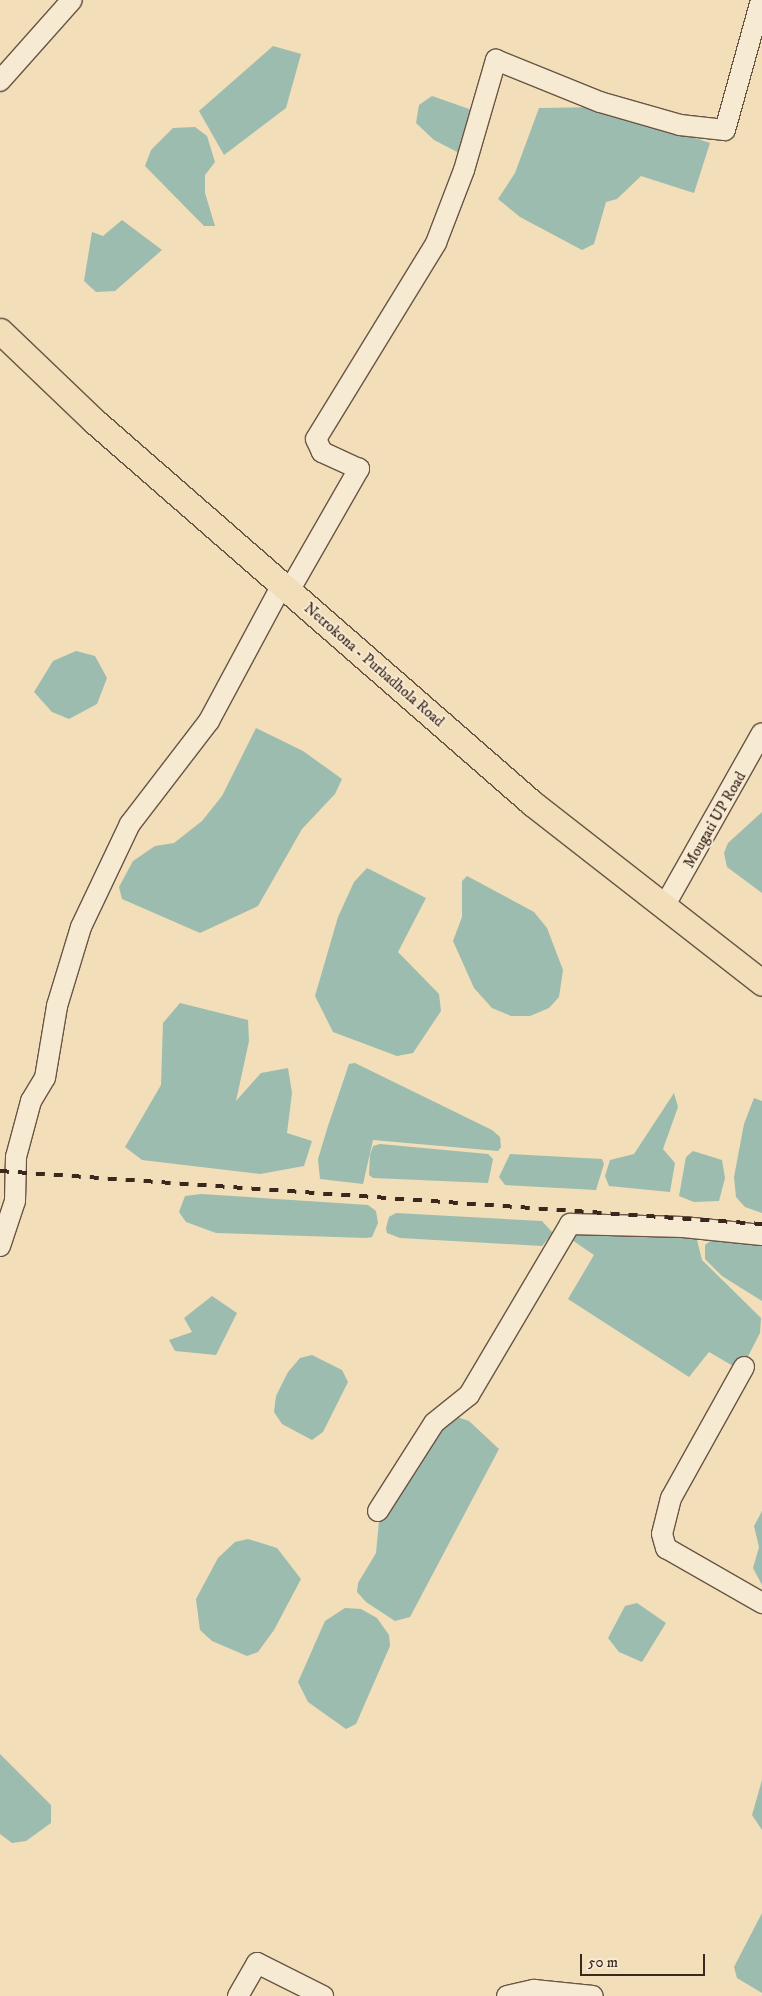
<!DOCTYPE html>
<html>
<head>
<meta charset="utf-8">
<style>
  body { margin:0 }
  #map { position:relative; width:762px; height:1996px; overflow:hidden; background:#f2deb9; font-family:"IM FELL DW Pica",serif }
  div>[style] { position:absolute }
  [style*='--x'] { left:calc(var(--x)*1px); top:calc(var(--y)*1px); width:calc(var(--w)*1px); rotate:calc(var(--a)*1deg) }
  .water>* { inset:0; background:#9bbcaf }
  .roads { filter:drop-shadow(1px 0 #695545) drop-shadow(-1px 0 #695545) drop-shadow(0 1px #695545) drop-shadow(0 -1px #695545) }
  .minor>* { height:20px; margin:-10px; padding:0 10px; transform-origin:10px; border-radius:10px; background:#f7ead2 }
  .major>* { height:25px; margin:-12.5px; padding:0 12.5px; transform-origin:12.5px; border-radius:12.5px; background:#f2deb9 }
  .rail>* { height:4px; margin-top:-2px; transform-origin:0; background:repeating-linear-gradient(90deg,#3b271e 0 9px,transparent 0 18px) }
  span { translate:-50% -50%; white-space:nowrap; text-align:center; line-height:1.15; -webkit-text-stroke:4px #f7ead2; paint-order:stroke }
  .street-label { font-size:15px; color:#3b271e }
  .scale { position:absolute; left:580px; top:1954px; width:125px; height:22px; box-sizing:border-box; border:2px solid #3b271e; border-top:0; padding-left:6px; font-size:15px; line-height:18px; white-space:nowrap; color:#3b271e; -webkit-text-stroke:4px #f7ead2; paint-order:stroke }
</style>
</head>
<body>
<div id="map">
  <div class="water">
    <div style="clip-path:polygon(273px 46px,301px 54px,286px 108px,224px 155px,199px 111px)"></div>
    <div style="clip-path:polygon(432px 96px,472px 110px,463px 155px,434px 140px,416px 123px,419px 105px)"></div>
    <div style="clip-path:polygon(603px 107px,710px 143px,694px 193px,641px 176px,617px 199px,606px 202px,594px 244px,582px 250px,520px 217px,498px 199px,515px 173px,539px 108px)"></div>
    <div style="clip-path:polygon(195px 127px,207px 136px,215px 162px,205px 175px,205px 193px,215px 226px,204px 226px,145px 166px,151px 150px,173px 128px)"></div>
    <div style="clip-path:polygon(122px 220px,162px 250px,115px 291px,96px 292px,84px 281px,92px 232px,103px 236px)"></div>
    <div style="clip-path:polygon(76px 651px,95px 656px,107px 678px,97px 704px,69px 719px,52px 712px,34px 692px,53px 661px)"></div>
    <div style="clip-path:polygon(256px 728px,303px 751px,342px 779px,335px 794px,302px 829px,258px 906px,200px 933px,122px 899px,119px 887px,133px 861px,155px 846px,174px 843px,202px 821px,222px 796px)"></div>
    <div style="clip-path:polygon(762px 812px,762px 893px,727px 867px,724px 853px,728px 843px)"></div>
    <div style="clip-path:polygon(367px 868px,426px 898px,398px 952px,439px 994px,441px 1011px,413px 1053px,397px 1056px,333px 1032px,315px 996px,338px 917px,354px 882px)"></div>
    <div style="clip-path:polygon(467px 876px,534px 912px,547px 928px,563px 970px,559px 997px,549px 1008px,530px 1016px,511px 1016px,492px 1008px,474px 988px,453px 941px,462px 917px,462px 881px)"></div>
    <div style="clip-path:polygon(180px 1003px,248px 1020px,249px 1041px,236px 1101px,261px 1073px,288px 1068px,292px 1093px,287px 1133px,312px 1141px,304px 1166px,260px 1174px,142px 1160px,125px 1147px,161px 1085px,163px 1023px)"></div>
    <div style="clip-path:polygon(355px 1063px,492px 1130px,500px 1137px,501px 1147px,498px 1151px,373px 1140px,363px 1184px,320px 1179px,318px 1159px,328px 1126px,349px 1064px)"></div>
    <div style="clip-path:polygon(674px 1093px,678px 1107px,663px 1149px,675px 1163px,670px 1192px,609px 1186px,605px 1176px,610px 1160px,634px 1154px)"></div>
    <div style="clip-path:polygon(754px 1098px,762px 1101px,762px 1213px,745px 1207px,736px 1197px,734px 1177px,744px 1124px)"></div>
    <div style="clip-path:polygon(380px 1144px,488px 1154px,493px 1159px,488px 1183px,373px 1178px,369px 1175px,370px 1155px,373px 1146px)"></div>
    <div style="clip-path:polygon(693px 1151px,722px 1160px,725px 1178px,719px 1201px,694px 1202px,679px 1196px,686px 1157px)"></div>
    <div style="clip-path:polygon(510px 1154px,602px 1159px,604px 1164px,596px 1190px,505px 1185px,499px 1177px)"></div>
    <div style="clip-path:polygon(201px 1194px,368px 1205px,376px 1211px,378px 1223px,372px 1237px,366px 1238px,216px 1233px,186px 1222px,179px 1212px,185px 1196px)"></div>
    <div style="clip-path:polygon(396px 1213px,542px 1221px,553px 1233px,542px 1246px,400px 1238px,387px 1233px,386px 1228px,389px 1217px)"></div>
    <div style="clip-path:polygon(579px 1228px,695px 1232px,702px 1260px,761px 1318px,760px 1333px,744px 1364px,733px 1366px,709px 1352px,689px 1377px,568px 1299px,594px 1255px,569px 1238px)"></div>
    <div style="clip-path:polygon(714px 1238px,762px 1243px,762px 1301px,722px 1276px,705px 1259px,705px 1245px)"></div>
    <div style="clip-path:polygon(212px 1296px,237px 1313px,216px 1355px,175px 1351px,169px 1340px,192px 1332px,184px 1318px)"></div>
    <div style="clip-path:polygon(312px 1355px,342px 1370px,348px 1382px,323px 1432px,312px 1440px,282px 1424px,274px 1412px,276px 1396px,288px 1372px,300px 1358px)"></div>
    <div style="clip-path:polygon(457px 1417px,469px 1421px,499px 1449px,410px 1617px,395px 1621px,366px 1602px,357px 1592px,358px 1583px,376px 1553px,379px 1521px,446px 1420px)"></div>
    <div style="clip-path:polygon(762px 1511px,762px 1585px,753px 1568px,759px 1547px,754px 1526px)"></div>
    <div style="clip-path:polygon(248px 1539px,277px 1548px,301px 1579px,274px 1630px,258px 1652px,247px 1656px,212px 1641px,200px 1630px,196px 1599px,218px 1558px,235px 1542px)"></div>
    <div style="clip-path:polygon(637px 1603px,666px 1623px,642px 1662px,619px 1652px,608px 1638px,625px 1606px)"></div>
    <div style="clip-path:polygon(345px 1608px,361px 1609px,377px 1618px,389px 1635px,390px 1646px,356px 1724px,346px 1729px,308px 1702px,298px 1682px,325px 1621px)"></div>
    <div style="clip-path:polygon(0 1754px,51px 1805px,51px 1823px,26px 1841px,12px 1843px,0 1834px)"></div>
    <div style="clip-path:polygon(762px 1780px,762px 1830px,752px 1815px)"></div>
    <div style="clip-path:polygon(762px 1913px,762px 1993px,737px 1978px,734px 1967px)"></div>
  </div>
  <div class="roads">
    <div class="minor">
      <div style="--x:0;--y:81;--w:108;--a:-48.4"></div>
      <div style="--x:289;--y:591;--w:141;--a:-60.2"></div>
      <div style="--x:359;--y:469;--w:41;--a:-155.3"></div>
      <div style="--x:322;--y:452;--w:14;--a:-115"></div>
      <div style="--x:316;--y:439;--w:230;--a:-58.5"></div>
      <div style="--x:436;--y:243;--w:78;--a:-69"></div>
      <div style="--x:464;--y:170;--w:115;--a:-73.8"></div>
      <div style="--x:496;--y:60;--w:112;--a:22"></div>
      <div style="--x:600;--y:102;--w:83;--a:16"></div>
      <div style="--x:680;--y:125;--w:45;--a:6.3"></div>
      <div style="--x:725;--y:130;--w:135;--a:-74.5"></div>
      <div style="--x:665;--y:905;--w:197;--a:-60.6"></div>
      <div style="--x:0;--y:1246;--w:47;--a:-71.6"></div>
      <div style="--x:15;--y:1201;--w:44;--a:-88.7"></div>
      <div style="--x:16;--y:1157;--w:58;--a:-75"></div>
      <div style="--x:31;--y:1101;--w:27;--a:-59"></div>
      <div style="--x:45;--y:1078;--w:73;--a:-80.5"></div>
      <div style="--x:57;--y:1006;--w:83;--a:-73.1"></div>
      <div style="--x:81;--y:927;--w:114;--a:-64.6"></div>
      <div style="--x:130;--y:824;--w:130;--a:-52.5"></div>
      <div style="--x:209;--y:721;--w:154;--a:-61.8"></div>
      <div style="--x:744;--y:1367;--w:150;--a:119.1"></div>
      <div style="--x:671;--y:1498;--w:37;--a:104"></div>
      <div style="--x:662;--y:1534;--w:15;--a:74"></div>
      <div style="--x:666;--y:1548;--w:111;--a:29.8"></div>
      <div style="--x:378;--y:1511;--w:104;--a:-57.5"></div>
      <div style="--x:434;--y:1423;--w:45;--a:-38.7"></div>
      <div style="--x:469;--y:1395;--w:199;--a:-59.4"></div>
      <div style="--x:570;--y:1224;--w:113;--a:1.5"></div>
      <div style="--x:683;--y:1227;--w:79;--a:5.8"></div>
      <div style="--x:238;--y:1996;--w:38;--a:-60"></div>
      <div style="--x:257;--y:1963;--w:74;--a:26.6"></div>
      <div style="--x:507;--y:1996;--w:28;--a:-13"></div>
      <div style="--x:534;--y:1990;--w:59;--a:5.8"></div>
    </div>
    <div class="major">
      <div style="--x:0;--y:331;--w:129;--a:43.7"></div>
      <div style="--x:93;--y:420;--w:583;--a:41.1"></div>
      <div style="--x:532;--y:803;--w:292;--a:38"></div>
    </div>
  </div>
  <div class="rail">
    <div style="--x:0;--y:1171;--w:764;--a:3.98"></div>
  </div>
  <div class="street-label">
    <span style="left:374px;top:665px;rotate:41deg">Netrokona - Purbadhola Road</span>
    <span style="left:715px;top:820px;rotate:-60deg">Mougati UP Road</span>
  </div>
  <div class="scale">50 m</div>
</div>
</body>
</html>
